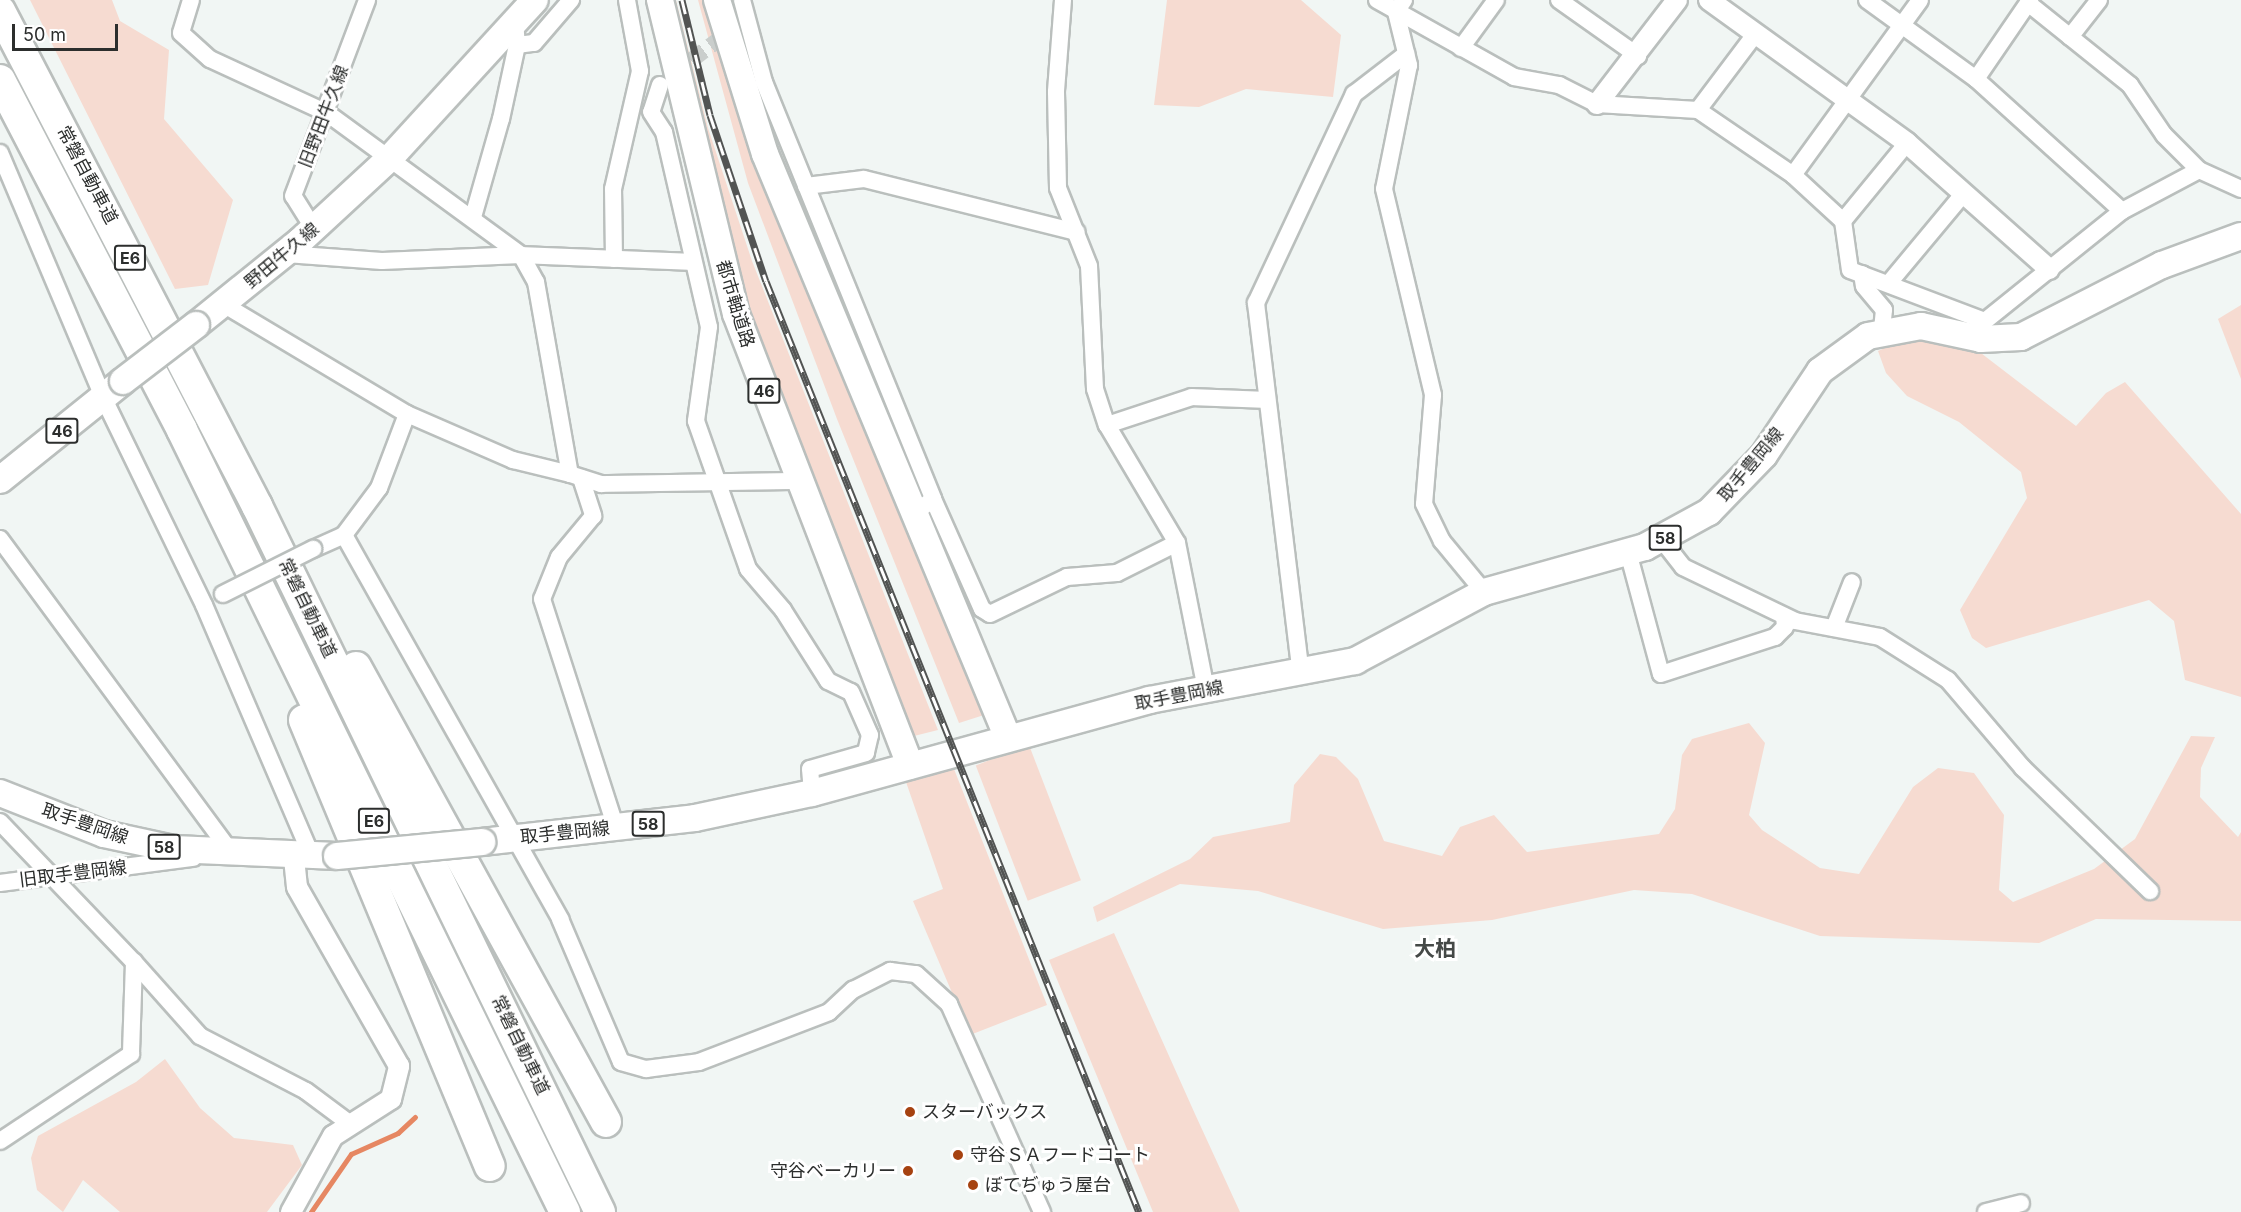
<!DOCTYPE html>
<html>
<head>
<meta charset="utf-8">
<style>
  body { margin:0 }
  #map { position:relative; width:2241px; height:1212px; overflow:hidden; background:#f1f6f4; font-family:Inter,"Noto Sans JP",sans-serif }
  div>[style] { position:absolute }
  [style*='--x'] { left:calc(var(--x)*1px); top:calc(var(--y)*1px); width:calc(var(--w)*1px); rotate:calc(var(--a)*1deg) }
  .green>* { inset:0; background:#f6dbd1; transform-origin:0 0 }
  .stream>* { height:4.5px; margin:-2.25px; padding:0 2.25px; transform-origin:2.25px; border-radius:2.25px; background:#e68762 }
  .minor-tunnel>* { height:16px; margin-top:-8px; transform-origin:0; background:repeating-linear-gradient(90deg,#cacecc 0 16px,transparent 0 24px) }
  .roads { filter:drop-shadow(2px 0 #babfbd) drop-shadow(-2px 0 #babfbd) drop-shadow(0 2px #babfbd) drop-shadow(0 -2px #babfbd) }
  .minor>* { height:16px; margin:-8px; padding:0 8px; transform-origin:8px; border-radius:8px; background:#fff }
  .tertiary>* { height:20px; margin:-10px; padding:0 10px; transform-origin:10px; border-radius:10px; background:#fff }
  .primary>* { height:26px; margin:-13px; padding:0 13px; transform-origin:13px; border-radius:13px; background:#fff }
  .motorway>* { height:30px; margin:-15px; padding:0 15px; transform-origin:15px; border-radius:15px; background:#fff }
  .rail>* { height:7px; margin-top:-3.5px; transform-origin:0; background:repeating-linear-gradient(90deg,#fff 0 14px,#525453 0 28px); box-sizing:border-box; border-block:2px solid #525453 }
  .bridges { filter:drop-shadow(2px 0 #babfbd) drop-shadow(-2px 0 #babfbd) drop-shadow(0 2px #babfbd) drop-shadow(0 -2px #babfbd) }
  .minor-bridge>* { height:16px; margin:-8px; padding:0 8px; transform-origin:8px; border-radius:8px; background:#fff }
  .primary-bridge>* { height:26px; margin:-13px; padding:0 13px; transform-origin:13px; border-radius:13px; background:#fff }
  .dots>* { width:16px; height:16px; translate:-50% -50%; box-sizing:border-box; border:3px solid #fff; border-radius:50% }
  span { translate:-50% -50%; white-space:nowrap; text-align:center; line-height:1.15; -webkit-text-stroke:6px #fff; paint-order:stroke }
  .shield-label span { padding:2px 4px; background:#fff; border:2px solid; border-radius:4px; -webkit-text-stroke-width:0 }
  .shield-label { font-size:16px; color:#2c2e2d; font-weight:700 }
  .street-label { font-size:18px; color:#2c2e2d }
  .poi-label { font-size:18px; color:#2c2e2d }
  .left { translate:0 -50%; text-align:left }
  .right { translate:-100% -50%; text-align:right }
  .quarter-label { font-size:21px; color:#454947; font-weight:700 }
  .scale { position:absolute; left:12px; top:24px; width:106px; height:27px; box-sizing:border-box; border:3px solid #2c2e2d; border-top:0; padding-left:8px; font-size:18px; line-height:21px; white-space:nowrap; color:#2c2e2d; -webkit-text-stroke:4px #fff; paint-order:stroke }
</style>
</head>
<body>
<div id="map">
  <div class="green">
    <div style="clip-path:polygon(30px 0,112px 0,120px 21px,169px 50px,164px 119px,233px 200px,208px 285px,175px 289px)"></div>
    <div style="clip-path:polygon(667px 0,676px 0,708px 128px,752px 261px,938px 730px,906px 738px,757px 362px)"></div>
    <div style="clip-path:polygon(698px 0,709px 0,844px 363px,984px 715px,959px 723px,837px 419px,748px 183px)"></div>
    <div style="clip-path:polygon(1167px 0,1301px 0,1341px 35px,1333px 97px,1246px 89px,1199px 107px,1154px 105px)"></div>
    <div style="clip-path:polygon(2241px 305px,2241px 379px,2218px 319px)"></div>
    <div style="clip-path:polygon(1907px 338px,1973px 347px,2076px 426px,2106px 393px,2125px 382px,2241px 514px,2241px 697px,2185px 680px,2174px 621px,2149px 600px,1986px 648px,1972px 638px,1960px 610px,2027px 498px,2021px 472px,1959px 422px,1907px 396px,1886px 373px,1878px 351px)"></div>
    <div style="clip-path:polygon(1749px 723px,1765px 743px,1749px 815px,1762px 830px,1820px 868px,1859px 874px,1913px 787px,1938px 768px,1974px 773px,2004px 815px,1999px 890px,2013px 902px,2094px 869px,2135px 839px,2191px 736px,2215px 737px,2201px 768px,2200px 797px,2238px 837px,2241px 832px,2241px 921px,2096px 919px,2039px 943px,1820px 936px,1692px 894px,1634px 890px,1492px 920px,1383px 929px,1258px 891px,1180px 884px,1097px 922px,1093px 907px,1190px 859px,1213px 837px,1290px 822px,1294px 785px,1320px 754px,1336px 757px,1358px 779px,1384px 841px,1442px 856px,1460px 827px,1494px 815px,1527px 852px,1659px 834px,1675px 809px,1682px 755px,1692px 739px)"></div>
    <div style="left:1029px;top:745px;width:145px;height:57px;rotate:69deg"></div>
    <div style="clip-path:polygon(954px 769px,1047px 1005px,970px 1035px,913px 901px,943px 889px,906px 782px)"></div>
    <div style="clip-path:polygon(1114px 933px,1195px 1114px,1240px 1212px,1153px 1212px,1049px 960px)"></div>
    <div style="clip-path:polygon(165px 1059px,200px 1108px,234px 1138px,293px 1145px,302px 1165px,267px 1212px,120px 1212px,83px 1180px,63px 1212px,37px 1190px,31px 1158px,38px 1136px,136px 1082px)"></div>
  </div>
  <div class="stream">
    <div style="--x:311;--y:1212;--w:70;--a:-55.4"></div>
    <div style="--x:351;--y:1154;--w:51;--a:-24.1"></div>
    <div style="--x:398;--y:1133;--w:23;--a:-43"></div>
  </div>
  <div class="minor-tunnel">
    <div style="--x:672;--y:75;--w:94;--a:-37.2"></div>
  </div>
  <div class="roads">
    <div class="minor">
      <div style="--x:191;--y:0;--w:34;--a:107"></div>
      <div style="--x:181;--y:33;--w:39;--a:42"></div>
      <div style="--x:210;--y:59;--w:129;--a:24.8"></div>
      <div style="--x:327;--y:113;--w:240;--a:36.2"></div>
      <div style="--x:521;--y:255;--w:31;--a:61"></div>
      <div style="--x:536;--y:282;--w:195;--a:80"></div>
      <div style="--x:570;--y:474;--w:33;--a:18"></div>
      <div style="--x:601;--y:484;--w:199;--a:-0.9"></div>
      <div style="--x:742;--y:0;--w:85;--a:75"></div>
      <div style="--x:764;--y:82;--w:450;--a:67.9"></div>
      <div style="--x:933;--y:499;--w:24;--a:142"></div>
      <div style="--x:1063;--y:0;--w:92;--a:94.4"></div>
      <div style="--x:1056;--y:92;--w:96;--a:88.8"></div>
      <div style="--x:1058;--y:188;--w:84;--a:68.3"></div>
      <div style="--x:1089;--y:266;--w:123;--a:87.2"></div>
      <div style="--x:1095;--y:389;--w:38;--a:72"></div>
      <div style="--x:1107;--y:425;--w:137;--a:59.3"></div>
      <div style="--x:1177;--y:543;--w:149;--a:78.8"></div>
      <div style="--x:1377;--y:0;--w:157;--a:29.3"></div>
      <div style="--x:1514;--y:77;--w:46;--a:10.1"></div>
      <div style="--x:1559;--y:85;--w:42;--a:26.6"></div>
      <div style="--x:1597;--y:104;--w:101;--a:3.4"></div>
      <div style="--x:1698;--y:110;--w:115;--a:34.4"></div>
      <div style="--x:1793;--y:175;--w:68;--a:42.6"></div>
      <div style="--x:1843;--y:221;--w:49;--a:81.9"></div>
      <div style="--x:1850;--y:270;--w:144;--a:20.7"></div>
      <div style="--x:1985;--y:321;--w:176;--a:-38.8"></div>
      <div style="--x:2122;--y:211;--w:197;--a:-137.9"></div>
      <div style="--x:1976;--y:79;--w:96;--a:-55.6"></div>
      <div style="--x:1404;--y:0;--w:14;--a:124"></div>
      <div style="--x:1396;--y:12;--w:55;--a:76.2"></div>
      <div style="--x:1409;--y:65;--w:126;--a:101.4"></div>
      <div style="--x:1384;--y:189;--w:212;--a:76.6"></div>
      <div style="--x:1433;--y:395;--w:109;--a:94.7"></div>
      <div style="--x:1424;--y:504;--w:41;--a:64.1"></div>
      <div style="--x:1442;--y:541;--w:66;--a:50.5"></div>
      <div style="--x:1559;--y:0;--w:97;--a:35.3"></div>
      <div style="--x:1867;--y:0;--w:135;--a:35.9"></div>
      <div style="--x:2028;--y:3;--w:131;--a:38.8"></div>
      <div style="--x:2130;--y:85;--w:60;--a:55.8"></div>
      <div style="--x:2164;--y:135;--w:49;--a:45"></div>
      <div style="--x:2199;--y:170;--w:46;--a:24.3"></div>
      <div style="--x:2070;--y:37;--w:47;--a:-51.9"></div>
      <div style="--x:517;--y:45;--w:17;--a:-7"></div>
      <div style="--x:534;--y:43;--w:57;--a:-49.3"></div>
      <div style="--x:1461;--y:48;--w:59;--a:-53.9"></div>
      <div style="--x:660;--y:85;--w:28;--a:108"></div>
      <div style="--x:651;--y:112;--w:24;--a:57"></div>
      <div style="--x:664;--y:132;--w:200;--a:77"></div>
      <div style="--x:709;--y:327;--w:95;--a:97.9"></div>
      <div style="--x:696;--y:421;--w:157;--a:70.6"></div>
      <div style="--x:748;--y:569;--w:54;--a:49.5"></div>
      <div style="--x:783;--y:610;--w:84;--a:57.6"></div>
      <div style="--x:828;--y:681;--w:25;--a:26"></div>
      <div style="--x:851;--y:692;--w:47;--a:66.2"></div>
      <div style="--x:870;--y:735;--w:18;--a:103"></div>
      <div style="--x:866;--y:753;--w:58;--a:164.1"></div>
      <div style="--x:810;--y:769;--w:24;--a:85"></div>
      <div style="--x:1698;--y:110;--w:96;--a:-53"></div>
      <div style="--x:0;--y:153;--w:265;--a:67.1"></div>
      <div style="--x:103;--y:397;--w:231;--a:64.1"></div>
      <div style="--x:204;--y:605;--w:274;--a:66.8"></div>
      <div style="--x:1793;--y:175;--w:216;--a:-54"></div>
      <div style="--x:806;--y:186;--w:58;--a:-6.9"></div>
      <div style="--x:864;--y:179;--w:219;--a:14"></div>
      <div style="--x:2122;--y:211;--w:87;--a:-28"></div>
      <div style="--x:473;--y:217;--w:102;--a:-74.1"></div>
      <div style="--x:501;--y:119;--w:76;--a:-77.8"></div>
      <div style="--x:517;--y:45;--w:22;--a:-95"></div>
      <div style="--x:1843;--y:221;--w:101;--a:-50.6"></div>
      <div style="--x:314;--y:229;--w:39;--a:-122"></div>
      <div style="--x:293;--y:196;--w:210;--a:-69.3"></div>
      <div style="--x:286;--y:254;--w:96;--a:4.2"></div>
      <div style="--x:382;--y:261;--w:139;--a:-2.5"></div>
      <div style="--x:521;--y:255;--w:172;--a:2.3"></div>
      <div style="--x:614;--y:259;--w:70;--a:-90.8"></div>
      <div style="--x:613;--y:189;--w:121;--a:-77.1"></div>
      <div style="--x:640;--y:71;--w:72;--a:-100.4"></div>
      <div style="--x:1862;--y:274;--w:12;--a:81"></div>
      <div style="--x:1864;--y:286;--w:31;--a:50"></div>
      <div style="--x:1884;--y:310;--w:20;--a:96"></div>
      <div style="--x:1889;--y:283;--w:117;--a:-50.2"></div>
      <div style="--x:223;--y:304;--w:214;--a:30.9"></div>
      <div style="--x:407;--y:414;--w:79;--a:110.7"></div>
      <div style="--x:379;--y:488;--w:59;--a:126.7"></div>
      <div style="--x:344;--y:535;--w:441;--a:60.6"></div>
      <div style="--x:560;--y:919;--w:155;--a:66.9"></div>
      <div style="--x:621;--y:1062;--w:26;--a:16"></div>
      <div style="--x:646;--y:1069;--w:53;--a:-7.5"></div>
      <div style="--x:699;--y:1062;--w:139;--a:-21"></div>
      <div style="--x:829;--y:1012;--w:33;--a:-43"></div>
      <div style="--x:853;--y:990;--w:42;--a:-27.2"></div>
      <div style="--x:890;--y:971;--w:26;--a:7"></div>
      <div style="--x:916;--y:974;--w:45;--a:42.3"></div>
      <div style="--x:949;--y:1004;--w:228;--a:65.9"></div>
      <div style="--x:407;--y:414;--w:116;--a:23.5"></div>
      <div style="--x:513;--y:460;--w:59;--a:13.8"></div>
      <div style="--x:1107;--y:425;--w:89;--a:-18.2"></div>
      <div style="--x:1192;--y:397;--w:75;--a:2.3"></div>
      <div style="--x:581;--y:478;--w:40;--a:72"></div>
      <div style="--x:593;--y:516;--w:53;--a:129.7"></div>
      <div style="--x:559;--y:557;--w:45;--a:112"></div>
      <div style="--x:542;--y:599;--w:241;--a:72.1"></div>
      <div style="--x:933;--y:499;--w:120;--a:66"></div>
      <div style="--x:982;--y:609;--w:9;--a:32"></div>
      <div style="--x:990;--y:614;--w:85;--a:-25.7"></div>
      <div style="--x:1067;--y:577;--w:50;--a:-4.6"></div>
      <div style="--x:1117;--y:573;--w:67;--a:-26.6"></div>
      <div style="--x:0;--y:539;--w:393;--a:53.6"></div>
      <div style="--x:1662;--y:540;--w:34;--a:52"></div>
      <div style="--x:1683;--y:567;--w:124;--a:25.7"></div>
      <div style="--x:1795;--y:621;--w:86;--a:10.7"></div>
      <div style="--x:1880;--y:637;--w:80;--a:32.3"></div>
      <div style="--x:1948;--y:680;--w:116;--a:49.6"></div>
      <div style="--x:2023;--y:768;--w:177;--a:44.1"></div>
      <div style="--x:313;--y:549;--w:34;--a:-24"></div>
      <div style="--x:1628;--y:552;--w:126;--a:74.9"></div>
      <div style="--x:1661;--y:674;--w:120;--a:-18"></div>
      <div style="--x:1775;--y:637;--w:14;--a:-45"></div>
      <div style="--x:1785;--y:627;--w:11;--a:-95"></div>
      <div style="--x:1834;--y:628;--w:49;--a:-68.6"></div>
      <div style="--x:1301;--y:675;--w:375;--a:-96.9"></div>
      <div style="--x:1256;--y:303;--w:231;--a:-64.9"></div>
      <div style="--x:1354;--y:94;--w:66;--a:-37.6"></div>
      <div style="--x:0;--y:822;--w:194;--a:46.3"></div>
      <div style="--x:134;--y:962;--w:92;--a:91.9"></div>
      <div style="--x:131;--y:1054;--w:157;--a:146.4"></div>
      <div style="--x:0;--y:883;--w:195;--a:-7.4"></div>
      <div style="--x:134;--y:962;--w:99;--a:48.3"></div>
      <div style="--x:200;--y:1036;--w:119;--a:27.4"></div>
      <div style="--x:306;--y:1091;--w:54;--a:36.7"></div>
      <div style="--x:1986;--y:1212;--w:36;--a:-14"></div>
    </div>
    <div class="tertiary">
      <div style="--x:1709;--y:0;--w:244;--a:35.8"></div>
      <div style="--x:1907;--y:143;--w:190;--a:41.6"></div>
      <div style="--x:1597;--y:104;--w:131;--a:-52.4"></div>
      <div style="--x:291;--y:1212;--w:87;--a:-61.1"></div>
      <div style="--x:333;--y:1136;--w:69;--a:-32.5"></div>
      <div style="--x:391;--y:1099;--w:34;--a:-76"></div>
      <div style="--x:399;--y:1066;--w:206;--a:-119.7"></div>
      <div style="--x:297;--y:887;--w:30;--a:-96"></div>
    </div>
    <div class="primary">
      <div style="--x:660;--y:0;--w:323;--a:76.4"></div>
      <div style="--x:736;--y:314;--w:484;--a:68.9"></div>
      <div style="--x:717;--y:0;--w:161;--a:72.7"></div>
      <div style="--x:765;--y:154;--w:633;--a:67.41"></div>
      <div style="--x:196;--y:325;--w:134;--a:-38.9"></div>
      <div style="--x:300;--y:241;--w:122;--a:-42.7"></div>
      <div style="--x:390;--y:158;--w:214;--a:-47.5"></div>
      <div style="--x:0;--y:480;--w:158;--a:-38.8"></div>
      <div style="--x:0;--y:793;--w:112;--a:21.5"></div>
      <div style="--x:104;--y:834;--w:72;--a:12.1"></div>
      <div style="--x:174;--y:849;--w:163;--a:2.5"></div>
      <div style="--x:482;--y:842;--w:214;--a:-6.4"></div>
      <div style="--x:695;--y:818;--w:120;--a:-12.1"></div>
      <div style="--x:812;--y:793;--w:350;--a:-15.4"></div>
      <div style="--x:1149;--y:700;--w:210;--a:-10.7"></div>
      <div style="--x:1355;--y:661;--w:146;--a:-28.1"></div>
      <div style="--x:1484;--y:592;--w:167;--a:-15.6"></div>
      <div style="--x:1645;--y:547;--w:73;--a:-28.7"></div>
      <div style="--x:1709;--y:512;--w:79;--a:-46"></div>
      <div style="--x:1764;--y:455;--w:101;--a:-56.3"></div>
      <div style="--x:1820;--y:371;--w:59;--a:-36.1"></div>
      <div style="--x:1868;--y:336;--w:54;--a:-10.7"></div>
      <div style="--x:1921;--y:326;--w:61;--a:12.2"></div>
      <div style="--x:1981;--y:339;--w:40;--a:-2.9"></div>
      <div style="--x:2021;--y:337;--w:158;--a:-27.1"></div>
      <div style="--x:2162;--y:265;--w:84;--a:-20.2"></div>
    </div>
    <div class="motorway">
      <div style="--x:0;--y:11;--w:558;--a:62.56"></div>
      <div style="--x:257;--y:506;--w:785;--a:64.09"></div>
      <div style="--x:0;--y:80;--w:394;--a:62.5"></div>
      <div style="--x:182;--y:430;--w:871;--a:63.91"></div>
      <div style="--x:356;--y:667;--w:519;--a:61.21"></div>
      <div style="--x:304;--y:720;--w:483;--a:67.4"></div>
    </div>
  </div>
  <div class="rail">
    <div style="--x:682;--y:0;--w:118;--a:76.3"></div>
    <div style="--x:710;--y:115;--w:175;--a:71.4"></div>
    <div style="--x:766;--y:281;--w:1003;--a:68.17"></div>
  </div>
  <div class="bridges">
    <div class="minor-bridge">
      <div style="--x:223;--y:594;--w:101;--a:-26.6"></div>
    </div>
    <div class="primary-bridge">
      <div style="--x:123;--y:381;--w:92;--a:-37.5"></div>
      <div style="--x:337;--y:856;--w:146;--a:-5.5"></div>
    </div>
  </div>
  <div class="dots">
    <div style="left:910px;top:1112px;background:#a64210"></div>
    <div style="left:958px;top:1155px;background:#a64210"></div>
    <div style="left:908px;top:1171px;background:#a64210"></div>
    <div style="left:973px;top:1185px;background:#a64210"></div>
  </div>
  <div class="shield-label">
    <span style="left:130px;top:258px">E6</span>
    <span style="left:764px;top:391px">46</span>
    <span style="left:62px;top:431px">46</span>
    <span style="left:1665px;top:538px">58</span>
    <span style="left:374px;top:821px">E6</span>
    <span style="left:648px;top:824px">58</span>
    <span style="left:164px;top:847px">58</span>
  </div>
  <div class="street-label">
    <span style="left:324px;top:117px;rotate:-69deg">旧野田牛久線</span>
    <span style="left:87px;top:175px;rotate:62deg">常磐自動車道</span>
    <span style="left:282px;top:256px;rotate:-40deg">野田牛久線</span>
    <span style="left:735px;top:304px;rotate:73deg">都市軸道路</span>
    <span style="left:1751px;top:465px;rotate:-50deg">取手豊岡線</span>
    <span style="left:307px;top:608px;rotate:64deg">常磐自動車道</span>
    <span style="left:1179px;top:696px;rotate:-11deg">取手豊岡線</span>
    <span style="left:85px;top:824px;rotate:19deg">取手豊岡線</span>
    <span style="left:565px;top:833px;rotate:-6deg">取手豊岡線</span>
    <span style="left:73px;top:874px;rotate:-7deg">旧取手豊岡線</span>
    <span style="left:520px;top:1045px;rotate:64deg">常磐自動車道</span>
  </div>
  <div class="poi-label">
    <span class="left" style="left:922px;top:1112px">スターバックス</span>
    <span class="left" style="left:970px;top:1155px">守谷ＳＡフードコート</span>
    <span class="right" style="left:896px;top:1171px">守谷ベーカリー</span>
    <span class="left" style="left:985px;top:1185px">ぼてぢゅう屋台</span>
  </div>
  <div class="quarter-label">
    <span style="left:1435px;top:949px">大柏</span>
  </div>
  <div class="scale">50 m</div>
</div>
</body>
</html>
